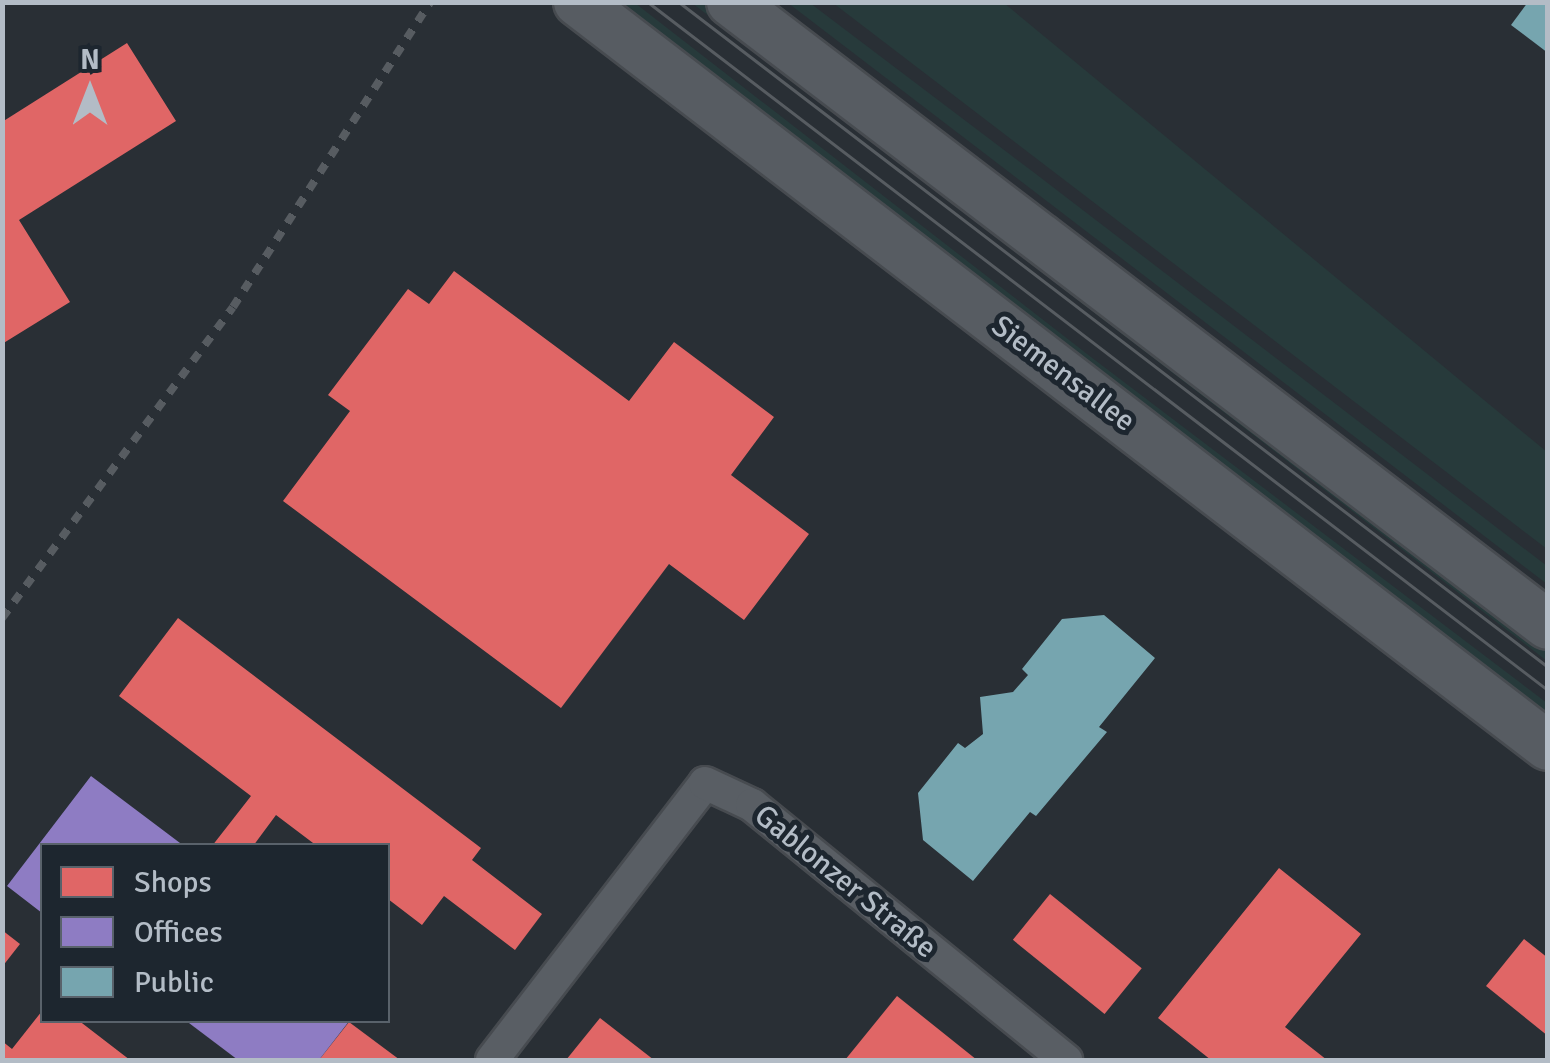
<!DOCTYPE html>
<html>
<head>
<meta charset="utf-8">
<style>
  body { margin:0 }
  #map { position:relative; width:1550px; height:1063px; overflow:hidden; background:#292f35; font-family:Signika,sans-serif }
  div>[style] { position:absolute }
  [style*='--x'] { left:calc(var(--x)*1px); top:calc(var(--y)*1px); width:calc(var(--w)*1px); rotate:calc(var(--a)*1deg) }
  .green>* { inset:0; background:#273a3b }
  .shops>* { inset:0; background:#e06666; transform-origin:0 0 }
  .offices>* { inset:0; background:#8e7cc3 }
  .public>* { inset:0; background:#76a5af }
  .roads { filter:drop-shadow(2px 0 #474b50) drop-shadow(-2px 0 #474b50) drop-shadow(0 2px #474b50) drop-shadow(0 -2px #474b50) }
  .street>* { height:32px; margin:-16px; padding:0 16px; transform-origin:16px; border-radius:16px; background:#595e64 }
  .secondary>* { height:48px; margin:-24px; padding:0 24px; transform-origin:24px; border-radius:24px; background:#575c62 }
  .tram>* { height:2.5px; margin:-1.25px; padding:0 1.25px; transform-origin:1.25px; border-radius:1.25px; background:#575c61 }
  .rail>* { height:8px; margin-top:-4px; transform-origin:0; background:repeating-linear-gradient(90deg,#575c61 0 10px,transparent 0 20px) }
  span { translate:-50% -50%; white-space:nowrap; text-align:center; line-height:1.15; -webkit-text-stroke:10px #1d262f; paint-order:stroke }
  .street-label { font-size:30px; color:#b3bcc6 }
  .frame { position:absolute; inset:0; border:5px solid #b3bcc6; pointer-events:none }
  .legend { position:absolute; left:40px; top:843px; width:350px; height:180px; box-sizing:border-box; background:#1d262f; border:2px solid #59626b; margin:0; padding:12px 18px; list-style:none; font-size:30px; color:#b3bcc6 }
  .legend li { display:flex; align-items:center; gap:20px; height:50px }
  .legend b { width:50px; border:2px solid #59626b }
  .north { position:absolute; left:40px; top:40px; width:100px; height:100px; -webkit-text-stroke:8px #1d262f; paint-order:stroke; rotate:0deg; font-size:28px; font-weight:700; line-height:40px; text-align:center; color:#b3bcc6 }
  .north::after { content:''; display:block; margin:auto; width:35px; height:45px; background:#b3bcc6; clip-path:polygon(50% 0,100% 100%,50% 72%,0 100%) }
</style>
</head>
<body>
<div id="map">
  <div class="green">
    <div style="clip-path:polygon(615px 3px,635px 3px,1091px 357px,1547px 703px,1547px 713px)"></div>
    <div style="clip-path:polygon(692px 3px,710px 3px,1547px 643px,1547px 661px)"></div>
    <div style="clip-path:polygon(788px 3px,810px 3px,1032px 171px,1547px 566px,1547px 584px)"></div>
    <div style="clip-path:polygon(833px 3px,1004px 3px,1547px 452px,1547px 549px)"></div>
  </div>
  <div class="shops">
    <div style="clip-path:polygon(127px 43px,176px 121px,19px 220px,70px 302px,2px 344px,2px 122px)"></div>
    <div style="clip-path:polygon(454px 271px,629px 401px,674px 342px,774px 417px,731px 475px,809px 534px,744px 620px,669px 564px,561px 708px,283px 501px,350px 411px,328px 395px,408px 289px,429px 304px)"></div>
    <div style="clip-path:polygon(178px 618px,481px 848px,472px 860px,542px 914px,515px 950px,444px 896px,422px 925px,388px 899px,388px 846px,317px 846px,276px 815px,253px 846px,212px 846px,251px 796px,119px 696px)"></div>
    <div style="clip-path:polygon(1279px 868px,1361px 934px,1285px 1027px,1327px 1060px,1211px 1060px,1158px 1018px)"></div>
    <div style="left:1050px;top:894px;width:118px;height:59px;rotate:39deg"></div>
    <div style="clip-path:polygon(2px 930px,20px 944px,2px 967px)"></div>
    <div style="clip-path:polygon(1524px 939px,1548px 958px,1548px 1036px,1486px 986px)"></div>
    <div style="clip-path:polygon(897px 996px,977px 1060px,845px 1060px)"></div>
    <div style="clip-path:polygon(42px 1011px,42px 1020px,78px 1020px,130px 1060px,2px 1060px,2px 1041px,12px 1049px)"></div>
    <div style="clip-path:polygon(600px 1018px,654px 1060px,566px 1060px)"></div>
    <div style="clip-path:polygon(349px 1022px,400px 1060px,319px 1060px)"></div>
  </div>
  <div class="offices">
    <div style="clip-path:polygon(91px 776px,184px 846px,42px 846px,42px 913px,7px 886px)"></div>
    <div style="clip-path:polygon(185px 1020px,350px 1020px,319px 1060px,238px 1060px)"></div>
  </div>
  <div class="public">
    <div style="clip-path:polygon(1528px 2px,1548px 2px,1548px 53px,1511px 25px)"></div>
    <div style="clip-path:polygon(1104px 615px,1155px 658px,1099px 727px,1107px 732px,1036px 816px,1030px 812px,973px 881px,923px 840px,918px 793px,958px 743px,965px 748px,983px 734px,980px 697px,1013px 692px,1028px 675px,1022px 669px,1062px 619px)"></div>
  </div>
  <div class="roads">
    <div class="street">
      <div style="--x:492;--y:1060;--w:349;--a:-52.4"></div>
      <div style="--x:705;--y:783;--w:52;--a:25.1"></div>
      <div style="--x:752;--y:805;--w:405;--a:39.1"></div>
    </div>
    <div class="secondary">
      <div style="--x:578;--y:2;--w:1222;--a:37.49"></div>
      <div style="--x:731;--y:2;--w:1027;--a:37.33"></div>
    </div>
  </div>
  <div class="tram">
    <div style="--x:648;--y:2;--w:1133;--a:37.4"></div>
    <div style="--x:679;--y:2;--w:1094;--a:37.42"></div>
  </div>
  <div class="rail">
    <div style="--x:2;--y:618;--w:387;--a:-53.4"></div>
    <div style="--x:233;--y:307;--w:363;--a:-57.1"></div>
  </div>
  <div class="street-label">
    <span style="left:1063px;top:374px;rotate:37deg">Siemensallee</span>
    <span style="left:845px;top:882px;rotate:39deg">Gablonzer Straße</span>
  </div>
  <div class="frame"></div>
  <ul class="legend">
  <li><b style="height:28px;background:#e06666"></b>Shops</li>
  <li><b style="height:28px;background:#8e7cc3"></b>Offices</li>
  <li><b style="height:28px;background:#76a5af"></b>Public</li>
  </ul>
  <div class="north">N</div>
</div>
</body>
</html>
